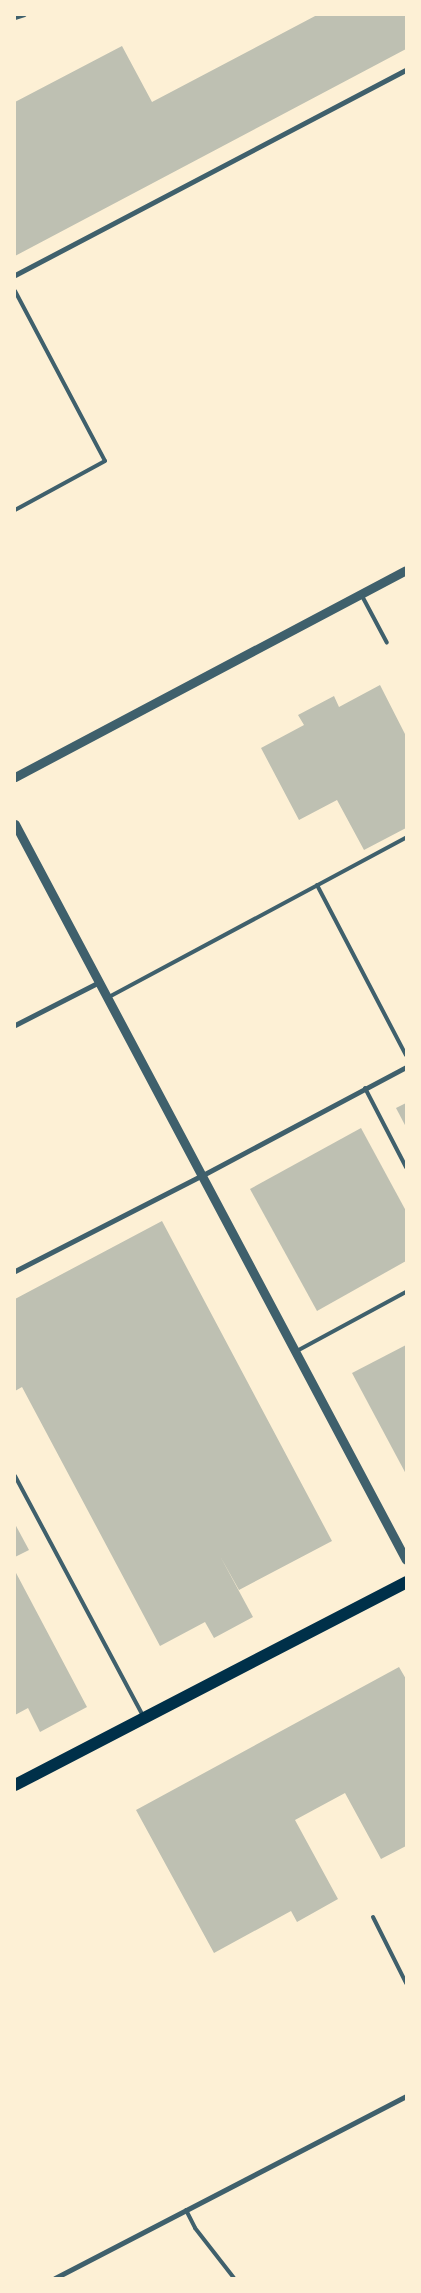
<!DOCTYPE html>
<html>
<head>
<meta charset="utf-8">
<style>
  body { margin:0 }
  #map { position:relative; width:421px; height:2293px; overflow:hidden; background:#fdf0d5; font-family:Lora,serif }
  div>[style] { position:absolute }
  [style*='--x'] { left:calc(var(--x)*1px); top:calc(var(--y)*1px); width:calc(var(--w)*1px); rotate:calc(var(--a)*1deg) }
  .building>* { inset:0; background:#bec0b2 }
  .service>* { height:4px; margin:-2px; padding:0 2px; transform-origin:2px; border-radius:2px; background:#3f606c }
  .minor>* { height:5px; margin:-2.5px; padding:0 2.5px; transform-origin:2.5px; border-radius:2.5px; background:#3f606c }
  .tertiary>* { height:9px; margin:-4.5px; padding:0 4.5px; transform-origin:4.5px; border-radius:4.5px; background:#3f606c }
  .primary>* { height:12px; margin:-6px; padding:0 6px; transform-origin:6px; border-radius:6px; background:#003049 }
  span { translate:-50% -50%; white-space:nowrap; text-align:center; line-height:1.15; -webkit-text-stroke:4px #fdf0d5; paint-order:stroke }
  .frame { position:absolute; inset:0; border:16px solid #fdf0d5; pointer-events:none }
</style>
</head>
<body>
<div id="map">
  <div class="building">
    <div style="clip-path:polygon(317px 15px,406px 15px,406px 49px,15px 256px,15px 102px,122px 46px,152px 102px)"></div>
    <div style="clip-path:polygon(380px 685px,406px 736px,406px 828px,364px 850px,337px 800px,299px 820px,261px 748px,304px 725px,298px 715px,334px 696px,339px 707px)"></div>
    <div style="clip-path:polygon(406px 1103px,406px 1127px,396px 1108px)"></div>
    <div style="clip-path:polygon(361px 1128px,406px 1211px,406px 1261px,317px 1311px,250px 1189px)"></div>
    <div style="clip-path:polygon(162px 1221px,332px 1541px,239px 1590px,220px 1556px,253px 1617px,214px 1638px,205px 1622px,160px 1646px,22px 1387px,15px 1391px,15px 1299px)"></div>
    <div style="clip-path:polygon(406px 1345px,406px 1474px,352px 1373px)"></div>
    <div style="clip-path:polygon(15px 1524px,29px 1550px,15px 1557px)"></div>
    <div style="clip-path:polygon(15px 1571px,87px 1707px,40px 1732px,28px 1708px,15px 1715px)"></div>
    <div style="clip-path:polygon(399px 1667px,406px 1679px,406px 1846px,381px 1859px,345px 1793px,295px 1820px,338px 1899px,297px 1922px,291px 1911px,214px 1953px,136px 1810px)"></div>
  </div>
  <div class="service">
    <div style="--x:15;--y:18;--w:10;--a:-17"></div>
    <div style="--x:15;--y:291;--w:192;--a:62.1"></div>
    <div style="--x:105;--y:461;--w:102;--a:151.4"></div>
    <div style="--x:361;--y:594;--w:55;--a:62"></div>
    <div style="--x:317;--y:885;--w:192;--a:62.4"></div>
    <div style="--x:107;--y:998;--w:339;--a:-28.2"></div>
    <div style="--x:365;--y:1088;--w:89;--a:62.6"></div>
    <div style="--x:295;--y:1352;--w:126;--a:-28.4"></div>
    <div style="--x:15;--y:1476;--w:272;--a:61.9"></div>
    <div style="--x:373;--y:1917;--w:74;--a:63.4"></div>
    <div style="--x:186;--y:2210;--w:20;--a:63"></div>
    <div style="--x:195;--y:2228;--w:63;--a:52"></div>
  </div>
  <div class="minor">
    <div style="--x:15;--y:275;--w:441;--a:-27.7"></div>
    <div style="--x:15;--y:1025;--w:94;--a:-27.1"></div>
    <div style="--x:15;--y:1271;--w:209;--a:-27.1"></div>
    <div style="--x:201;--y:1176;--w:232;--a:-28"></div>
    <div style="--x:55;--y:2278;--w:395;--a:-27.4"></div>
  </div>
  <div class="tertiary">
    <div style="--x:15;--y:777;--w:442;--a:-27.9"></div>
    <div style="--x:15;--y:824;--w:833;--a:62.02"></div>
  </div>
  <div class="primary">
    <div style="--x:15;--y:1785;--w:441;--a:-27.4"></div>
  </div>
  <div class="frame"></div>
</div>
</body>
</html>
